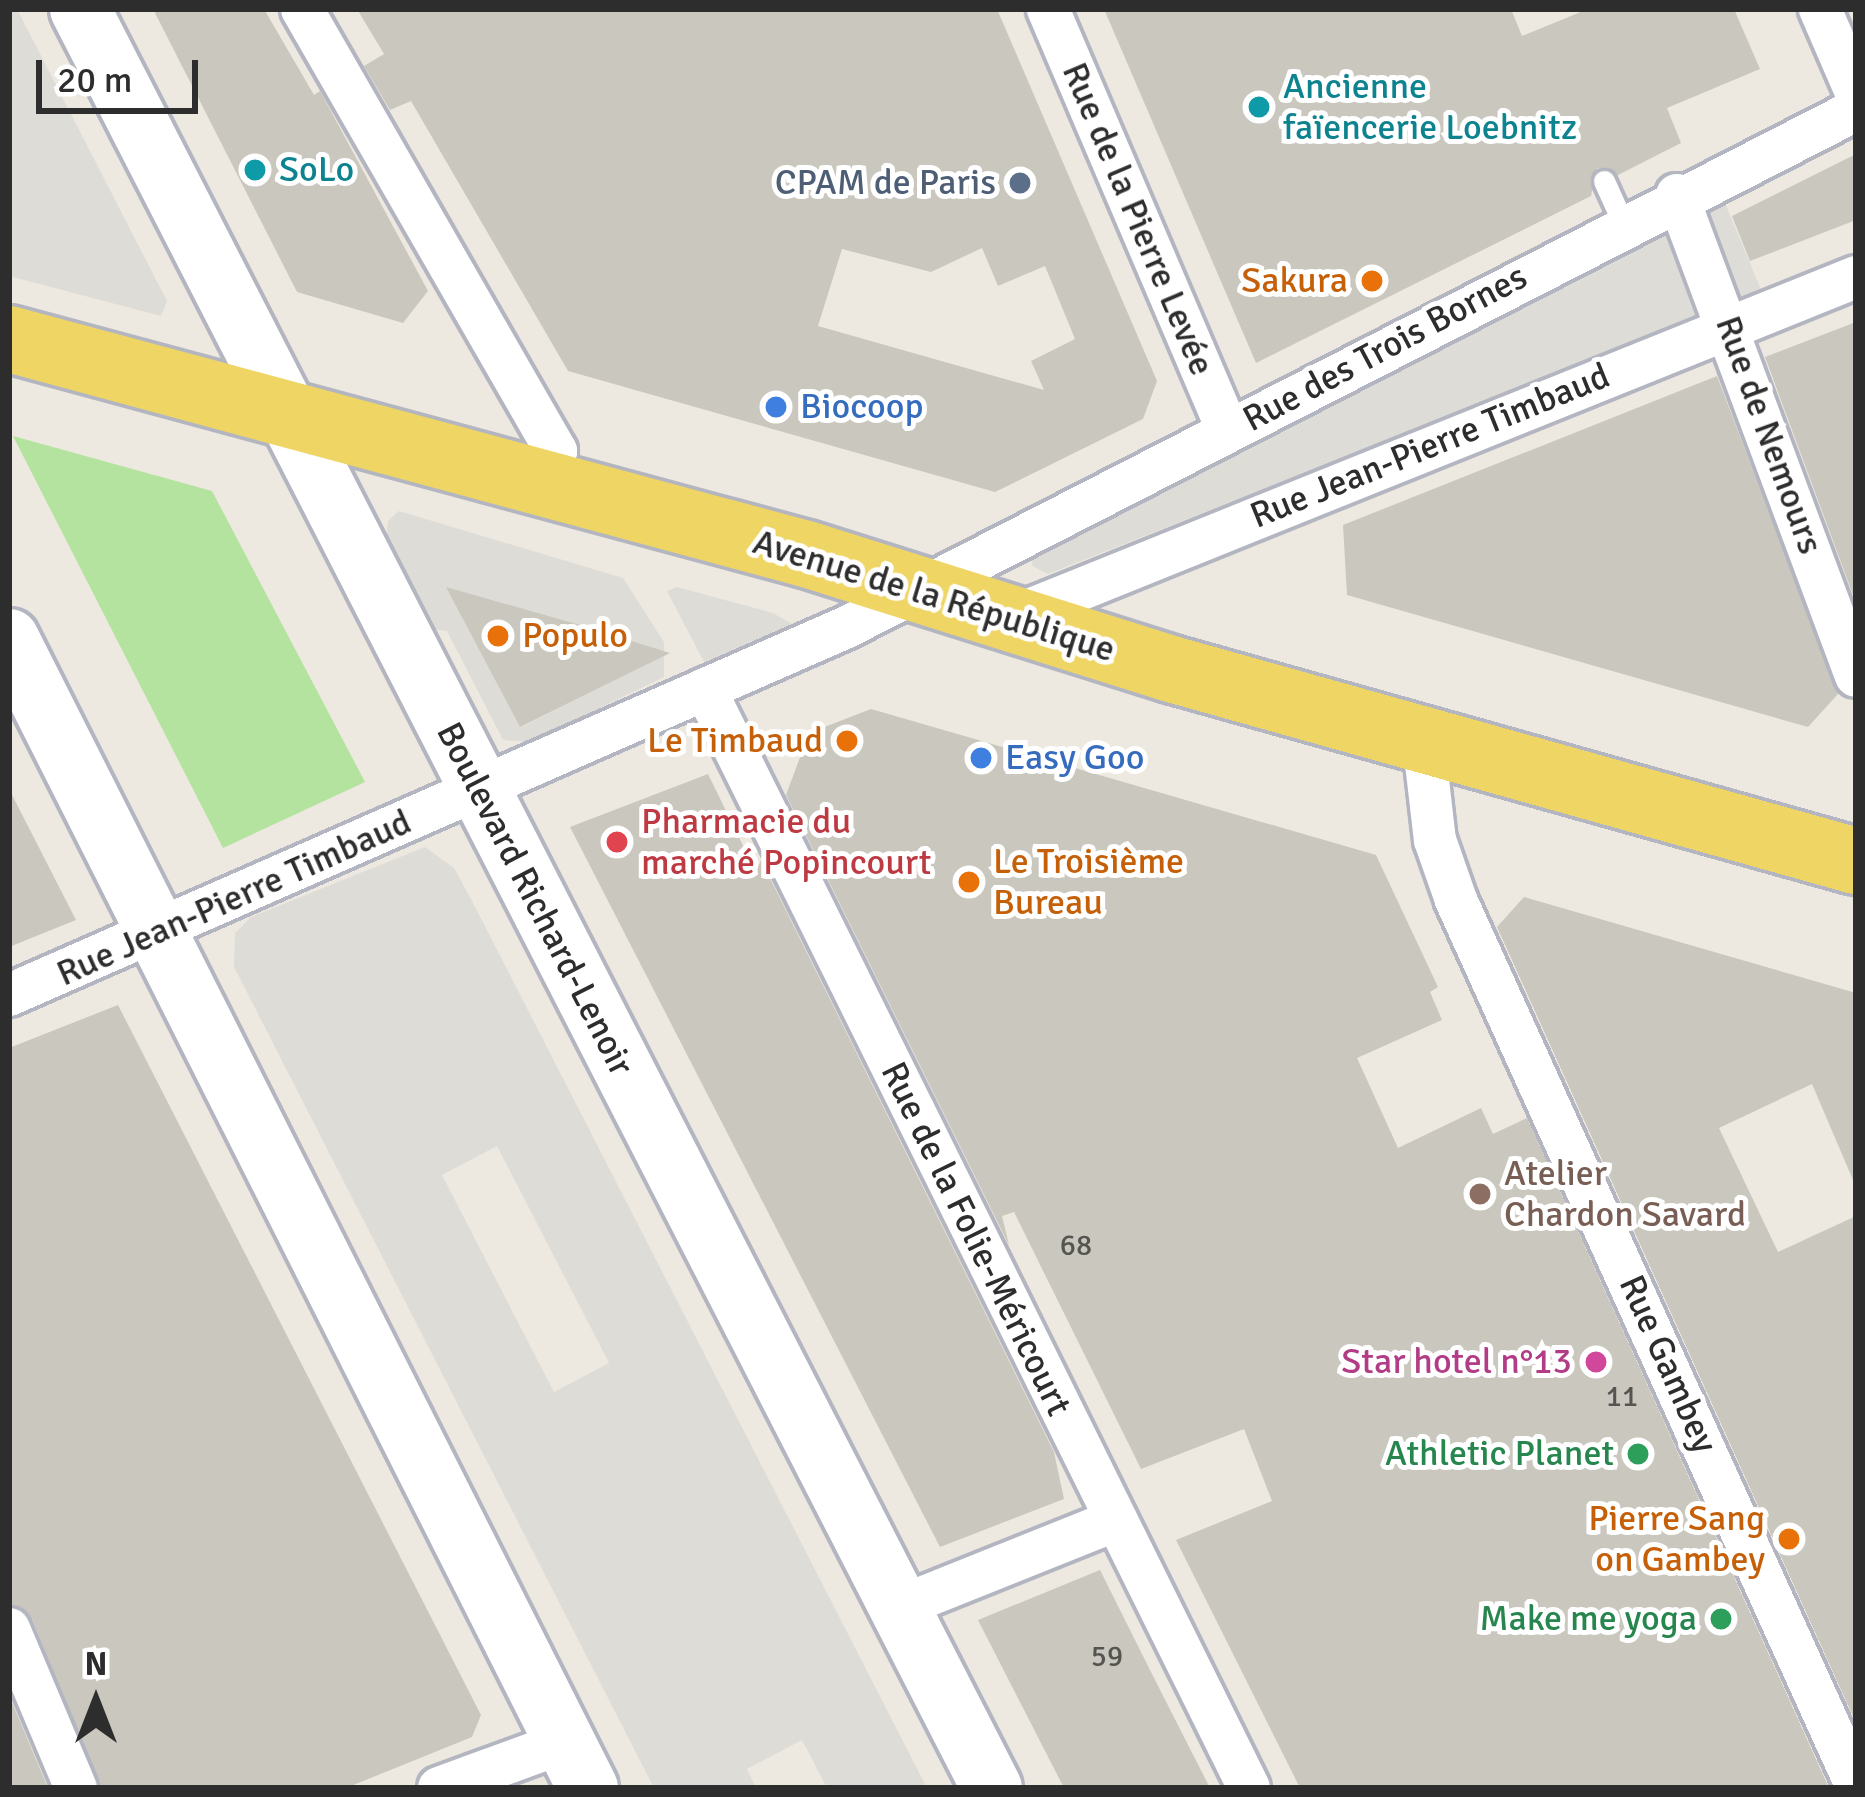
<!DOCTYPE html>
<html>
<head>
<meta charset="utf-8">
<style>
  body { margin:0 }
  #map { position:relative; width:1865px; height:1797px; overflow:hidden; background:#eee9e0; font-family:Signika,sans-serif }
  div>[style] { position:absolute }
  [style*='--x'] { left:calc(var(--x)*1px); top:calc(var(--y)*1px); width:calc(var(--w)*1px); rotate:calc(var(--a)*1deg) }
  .green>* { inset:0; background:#b3e39e }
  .plaza>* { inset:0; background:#dedcd7 }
  .building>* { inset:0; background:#cac7be }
  .roads { filter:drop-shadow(3px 0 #b3b6c0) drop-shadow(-3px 0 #b3b6c0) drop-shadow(0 3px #b3b6c0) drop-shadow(0 -3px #b3b6c0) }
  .lane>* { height:21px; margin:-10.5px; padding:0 10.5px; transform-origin:10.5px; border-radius:10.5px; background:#fff }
  .street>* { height:42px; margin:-21px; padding:0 21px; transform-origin:21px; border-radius:21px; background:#fff }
  .secondary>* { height:60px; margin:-30px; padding:0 30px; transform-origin:30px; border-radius:30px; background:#fff }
  .primary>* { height:66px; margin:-33px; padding:0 33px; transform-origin:33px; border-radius:33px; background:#efd564 }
  .dots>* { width:33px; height:33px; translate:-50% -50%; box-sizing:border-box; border:6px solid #fff; border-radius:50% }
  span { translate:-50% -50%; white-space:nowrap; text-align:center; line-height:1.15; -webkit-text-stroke:10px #fff; paint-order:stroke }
  .number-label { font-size:30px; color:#545451 }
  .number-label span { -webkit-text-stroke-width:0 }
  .culture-label { font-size:36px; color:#0d838f }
  .left { translate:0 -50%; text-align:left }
  .service-label { font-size:36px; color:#4e5e75 }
  .right { translate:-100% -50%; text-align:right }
  .street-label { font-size:36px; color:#2d2d2d }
  .food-label { font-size:36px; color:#c56008 }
  .shop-label { font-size:36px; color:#366cbe }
  .health-label { font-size:36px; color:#be3a42 }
  .education-label { font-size:36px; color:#785e54 }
  .hotel-label { font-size:36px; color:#b23c85 }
  .leisure-label { font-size:36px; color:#27864d }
  .frame { position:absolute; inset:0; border:12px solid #2d2d2d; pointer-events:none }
  .north { position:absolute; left:36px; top:1641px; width:120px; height:120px; -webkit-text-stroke:9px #fff; paint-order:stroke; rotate:0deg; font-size:33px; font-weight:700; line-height:48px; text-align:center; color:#2d2d2d }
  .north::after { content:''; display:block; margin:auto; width:42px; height:54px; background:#2d2d2d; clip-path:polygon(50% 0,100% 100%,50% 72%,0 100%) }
  .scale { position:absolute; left:36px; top:60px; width:162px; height:54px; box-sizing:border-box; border:6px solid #2d2d2d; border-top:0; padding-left:15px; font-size:36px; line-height:42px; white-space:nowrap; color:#2d2d2d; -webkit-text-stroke:9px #fff; paint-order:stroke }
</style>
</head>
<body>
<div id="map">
  <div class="green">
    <div style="clip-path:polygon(13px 436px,212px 491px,365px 782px,223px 848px)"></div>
  </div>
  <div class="plaza">
    <div style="clip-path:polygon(9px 9px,17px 9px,167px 301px,161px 316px,9px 276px)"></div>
    <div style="clip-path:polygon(1720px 191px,1762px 292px,1048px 574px,1032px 566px,1032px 551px)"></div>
    <div style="clip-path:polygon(evenodd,399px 511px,623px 578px,664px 642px,664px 677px,529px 742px,503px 740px,447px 631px,424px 628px,386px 544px,388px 521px,399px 511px,461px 615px,641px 667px,521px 727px,461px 615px)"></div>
    <div style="clip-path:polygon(677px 587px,773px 613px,792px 624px,704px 662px,667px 591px)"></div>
    <div style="clip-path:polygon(evenodd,425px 847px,454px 868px,471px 899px,927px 1788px,827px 1788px,802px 1740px,747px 1769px,756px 1788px,654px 1788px,234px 967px,235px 933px,251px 917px,425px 847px,497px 1146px,609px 1363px,554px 1392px,442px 1175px,497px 1146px)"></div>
  </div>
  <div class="building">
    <div style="clip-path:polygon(153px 9px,264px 9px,314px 95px,320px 91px,428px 291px,403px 323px,297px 292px)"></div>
    <div style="clip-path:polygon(evenodd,357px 9px,997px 9px,1157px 381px,1143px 419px,995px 492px,568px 371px,411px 101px,390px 110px,364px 66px,384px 54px,357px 9px,982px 248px,998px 286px,1045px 266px,1075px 339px,1031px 361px,1044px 390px,818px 326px,842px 249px,931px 272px,982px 248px)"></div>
    <div style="clip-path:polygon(1104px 9px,1511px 9px,1522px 36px,1588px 9px,1734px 9px,1760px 69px,1667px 108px,1681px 143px,1618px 175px,1597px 168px,1591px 196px,1256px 363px)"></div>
    <div style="clip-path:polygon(1856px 154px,1856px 220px,1750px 261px,1732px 216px)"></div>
    <div style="clip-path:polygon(1856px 322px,1856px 603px,1765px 357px)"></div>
    <div style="clip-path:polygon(1717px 376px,1838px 694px,1808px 727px,1347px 595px,1343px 525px)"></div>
    <div style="clip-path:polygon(446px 587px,587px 627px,670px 653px,520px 727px)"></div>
    <div style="clip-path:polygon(871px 709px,1376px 855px,1438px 987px,1430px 992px,1442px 1020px,1357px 1058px,1398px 1148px,1481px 1108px,1493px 1134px,1527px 1118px,1829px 1788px,1300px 1788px,1176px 1540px,1272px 1501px,1244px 1429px,1141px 1469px,1014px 1212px,1002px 1216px,1009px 1245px,786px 795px,809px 733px)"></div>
    <div style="clip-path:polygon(708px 774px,756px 872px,761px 860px,1054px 1452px,1064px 1499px,940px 1547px,570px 827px)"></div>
    <div style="clip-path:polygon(9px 789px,76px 920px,9px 947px)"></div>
    <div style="clip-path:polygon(1524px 897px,1856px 993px,1856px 1187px,1812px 1084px,1719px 1128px,1778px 1252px,1856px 1216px,1856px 1723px,1497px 927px)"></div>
    <div style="clip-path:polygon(118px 1005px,481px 1715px,472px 1737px,346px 1788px,101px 1788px,32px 1619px,9px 1604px,9px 1048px)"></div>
    <div style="clip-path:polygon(1100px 1570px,1153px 1676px,1210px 1788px,1064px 1788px,978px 1620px)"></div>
    <div style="clip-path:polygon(9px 1695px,48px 1788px,9px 1788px)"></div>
  </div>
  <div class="roads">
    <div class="lane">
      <div style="--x:1604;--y:181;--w:46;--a:65.7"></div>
    </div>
    <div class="street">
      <div style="--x:302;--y:9;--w:510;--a:60.12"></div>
      <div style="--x:556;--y:451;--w:33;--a:104"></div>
      <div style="--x:1048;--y:9;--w:458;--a:66.9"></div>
      <div style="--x:1820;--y:9;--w:90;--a:66.6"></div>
      <div style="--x:1677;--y:195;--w:513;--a:69.59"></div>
      <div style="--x:1007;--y:619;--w:915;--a:-21.94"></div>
      <div style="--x:705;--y:689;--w:1226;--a:63.66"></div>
      <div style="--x:1423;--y:737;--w:104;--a:83.4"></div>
      <div style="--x:1435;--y:840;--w:64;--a:70.7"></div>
      <div style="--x:1456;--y:900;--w:971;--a:65.68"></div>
      <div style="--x:9;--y:995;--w:915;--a:-23.71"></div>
      <div style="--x:847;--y:627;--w:1134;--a:-27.13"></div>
      <div style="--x:899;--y:1607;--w:234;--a:-21.8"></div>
      <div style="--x:9;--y:1629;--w:173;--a:67.2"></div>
      <div style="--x:439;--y:1788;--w:134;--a:-20.1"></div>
    </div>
    <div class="secondary">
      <div style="--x:80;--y:9;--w:1999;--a:62.86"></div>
      <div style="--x:9;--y:639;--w:1287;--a:63.26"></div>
    </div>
    <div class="primary">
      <div style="--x:9;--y:339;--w:825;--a:15.1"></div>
      <div style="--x:806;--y:554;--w:383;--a:17.5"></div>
      <div style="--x:1171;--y:669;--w:711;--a:15.66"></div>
    </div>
  </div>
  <div class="dots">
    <div style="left:1259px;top:107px;background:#0f9aa8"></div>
    <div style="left:255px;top:170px;background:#0f9aa8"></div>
    <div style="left:1020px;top:183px;background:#5c6f8a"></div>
    <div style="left:1372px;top:281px;background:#e8710a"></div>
    <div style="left:776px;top:407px;background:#3f7fe0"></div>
    <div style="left:498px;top:636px;background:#e8710a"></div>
    <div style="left:847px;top:741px;background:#e8710a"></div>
    <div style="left:981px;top:758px;background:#3f7fe0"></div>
    <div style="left:617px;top:842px;background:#e0444e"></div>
    <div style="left:969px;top:882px;background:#e8710a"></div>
    <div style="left:1480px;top:1194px;background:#8d6e63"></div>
    <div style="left:1596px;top:1362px;background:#d1479c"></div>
    <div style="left:1638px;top:1454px;background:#2e9e5b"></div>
    <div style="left:1789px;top:1539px;background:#e8710a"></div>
    <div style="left:1721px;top:1619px;background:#2e9e5b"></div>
  </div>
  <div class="number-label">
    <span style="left:1076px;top:1246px">68</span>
    <span style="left:1622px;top:1397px">11</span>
    <span style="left:1107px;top:1657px">59</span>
  </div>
  <div class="culture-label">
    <span class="left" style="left:1283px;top:107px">Ancienne<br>faïencerie Loebnitz</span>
    <span class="left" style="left:279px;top:170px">SoLo</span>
  </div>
  <div class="service-label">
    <span class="right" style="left:996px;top:183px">CPAM de Paris</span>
  </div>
  <div class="street-label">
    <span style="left:1138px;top:219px;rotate:67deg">Rue de la Pierre Levée</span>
    <span style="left:1385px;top:348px;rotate:-28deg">Rue des Trois Bornes</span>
    <span style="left:1769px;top:435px;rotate:70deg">Rue de Nemours</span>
    <span style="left:1430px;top:446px;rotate:-22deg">Rue Jean-Pierre Timbaud</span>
    <span style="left:934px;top:596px;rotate:17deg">Avenue de la République</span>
    <span style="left:234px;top:898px;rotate:-24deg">Rue Jean-Pierre Timbaud</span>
    <span style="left:535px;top:899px;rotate:63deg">Boulevard Richard-Lenoir</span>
    <span style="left:976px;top:1239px;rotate:64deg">Rue de la Folie-Méricourt</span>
    <span style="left:1668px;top:1364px;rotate:66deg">Rue Gambey</span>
  </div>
  <div class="food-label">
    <span class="right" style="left:1348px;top:281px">Sakura</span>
    <span class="left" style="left:522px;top:636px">Populo</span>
    <span class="right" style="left:823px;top:741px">Le Timbaud</span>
    <span class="left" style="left:993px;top:882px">Le Troisième<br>Bureau</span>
    <span class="right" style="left:1765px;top:1539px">Pierre Sang<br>on Gambey</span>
  </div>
  <div class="shop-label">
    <span class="left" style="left:800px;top:407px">Biocoop</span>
    <span class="left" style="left:1005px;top:758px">Easy Goo</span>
  </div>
  <div class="health-label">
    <span class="left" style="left:641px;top:842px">Pharmacie du<br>marché Popincourt</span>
  </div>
  <div class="education-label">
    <span class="left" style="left:1504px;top:1194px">Atelier<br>Chardon Savard</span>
  </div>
  <div class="hotel-label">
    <span class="right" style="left:1572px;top:1362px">Star hotel n°13</span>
  </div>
  <div class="leisure-label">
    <span class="right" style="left:1614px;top:1454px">Athletic Planet</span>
    <span class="right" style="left:1697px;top:1619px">Make me yoga</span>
  </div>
  <div class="frame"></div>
  <div class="north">N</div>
  <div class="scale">20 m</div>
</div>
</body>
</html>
